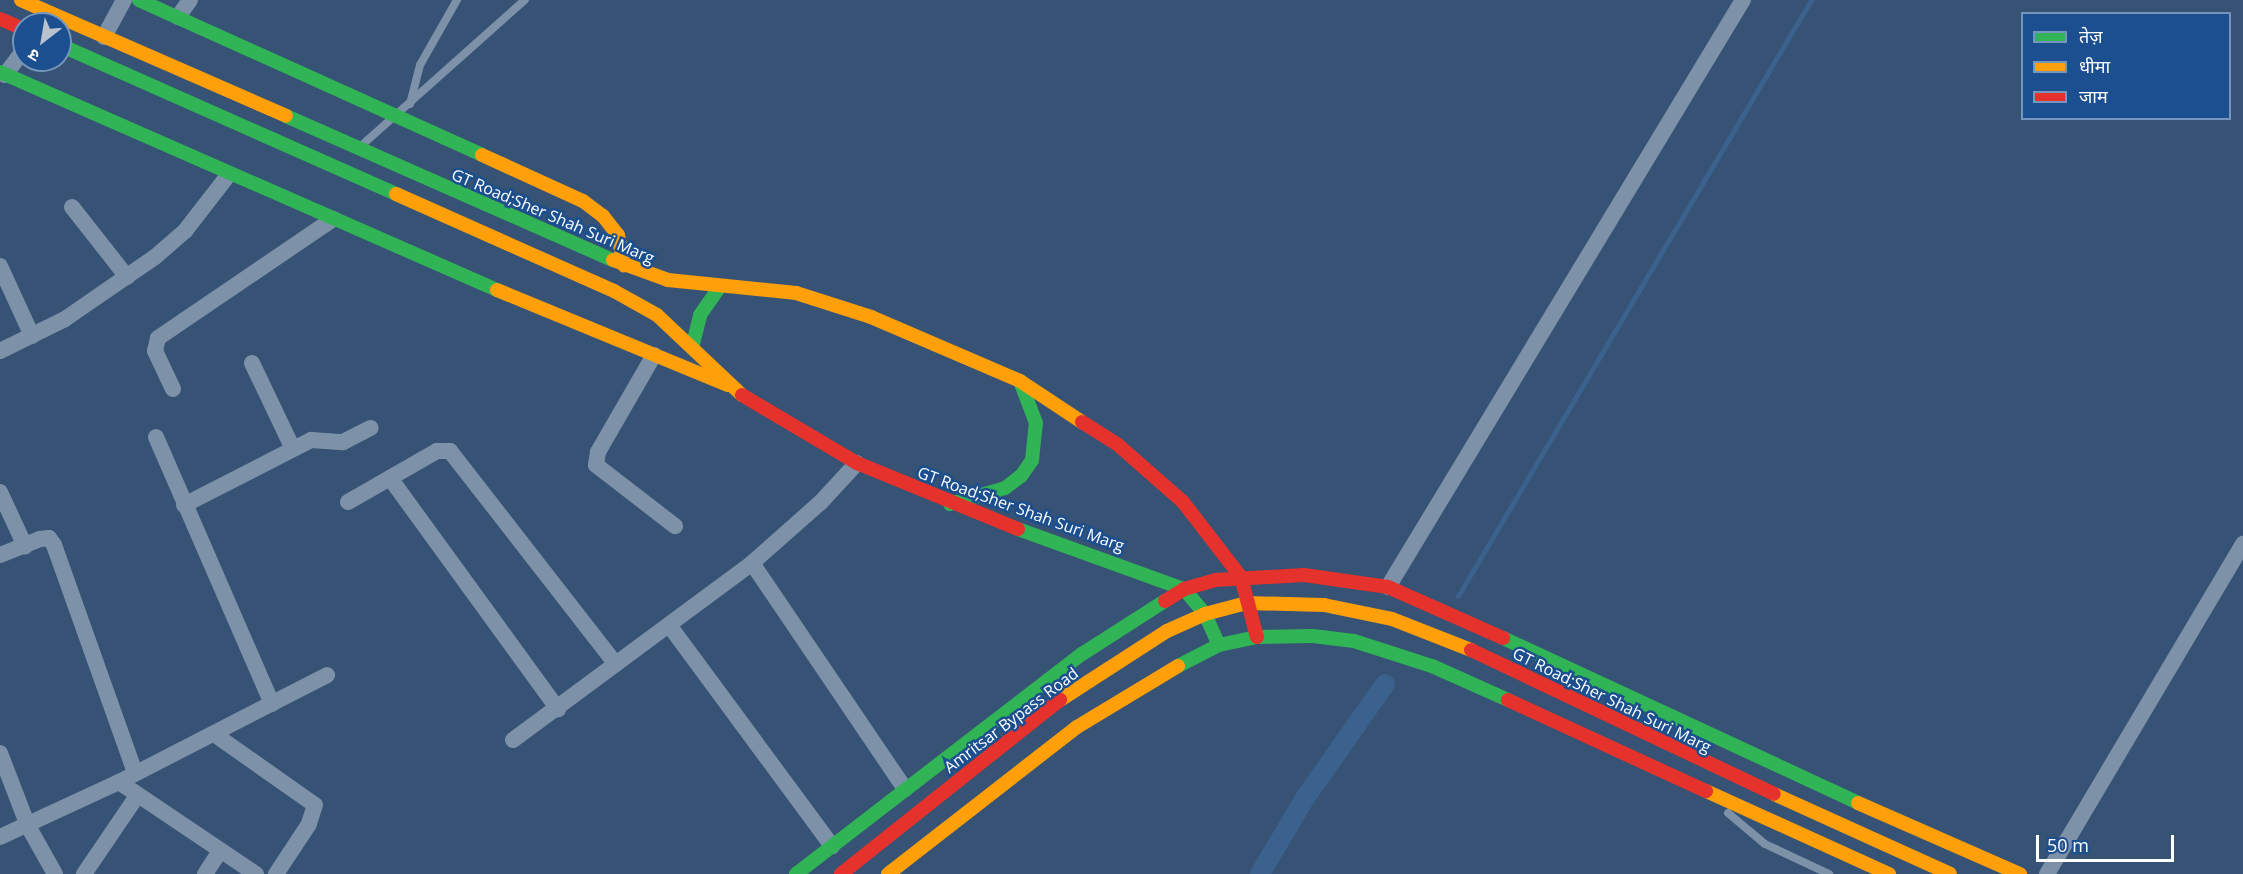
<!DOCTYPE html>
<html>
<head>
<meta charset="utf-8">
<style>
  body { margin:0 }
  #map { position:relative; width:2243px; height:874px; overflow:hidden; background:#365274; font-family:"Open Sans","Noto Sans Devanagari",sans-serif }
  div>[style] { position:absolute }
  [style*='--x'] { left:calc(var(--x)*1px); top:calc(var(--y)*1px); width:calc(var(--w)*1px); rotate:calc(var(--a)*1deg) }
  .stream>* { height:5px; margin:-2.5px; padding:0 2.5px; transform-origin:2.5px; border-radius:2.5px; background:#3b618d }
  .canal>* { height:20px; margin:-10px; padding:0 10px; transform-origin:10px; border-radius:10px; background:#3b618d }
  .lane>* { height:8px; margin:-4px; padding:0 4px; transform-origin:4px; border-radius:4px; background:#7d92a8 }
  .street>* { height:16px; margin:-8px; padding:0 8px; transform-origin:8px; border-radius:8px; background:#7d92a8 }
  .fast>* { height:14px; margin:-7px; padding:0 7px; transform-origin:7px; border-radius:7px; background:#30b455 }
  .slow>* { height:14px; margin:-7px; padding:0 7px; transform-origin:7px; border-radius:7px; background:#ff9f0a }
  .jam>* { height:14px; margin:-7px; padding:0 7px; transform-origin:7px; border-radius:7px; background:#e5322d }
  span { translate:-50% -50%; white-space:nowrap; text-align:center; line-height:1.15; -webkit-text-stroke:5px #1b4f8f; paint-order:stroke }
  .street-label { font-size:16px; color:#fff }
  .legend { position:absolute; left:2021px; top:12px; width:210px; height:108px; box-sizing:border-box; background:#1b4f8f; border:2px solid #7695bc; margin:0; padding:8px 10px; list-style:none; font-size:18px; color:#fff }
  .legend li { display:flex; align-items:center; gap:12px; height:30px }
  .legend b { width:30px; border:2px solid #7695bc }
  .north { position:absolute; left:12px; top:12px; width:60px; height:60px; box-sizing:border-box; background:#1b4f8f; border:2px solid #7695bc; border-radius:50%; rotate:211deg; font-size:16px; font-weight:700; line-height:24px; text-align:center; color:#fff }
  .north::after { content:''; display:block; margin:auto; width:21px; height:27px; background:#b9c2ce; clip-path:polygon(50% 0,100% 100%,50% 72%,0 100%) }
  .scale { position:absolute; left:2036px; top:835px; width:138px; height:27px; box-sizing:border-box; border:3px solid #fff; border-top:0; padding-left:8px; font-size:18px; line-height:21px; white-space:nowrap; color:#fff; -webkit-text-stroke:4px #1b4f8f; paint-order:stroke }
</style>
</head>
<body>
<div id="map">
  <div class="stream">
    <div style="--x:1458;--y:596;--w:693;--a:-59.36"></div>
  </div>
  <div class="canal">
    <div style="--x:1260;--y:874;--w:88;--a:-59.4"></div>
    <div style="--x:1305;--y:798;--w:139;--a:-54.9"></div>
  </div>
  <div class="lane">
    <div style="--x:410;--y:104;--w:40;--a:-75.6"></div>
    <div style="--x:420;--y:65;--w:75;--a:-60.4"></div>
    <div style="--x:362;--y:145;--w:218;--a:-41.7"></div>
    <div style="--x:1728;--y:813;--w:48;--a:40"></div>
    <div style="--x:1765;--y:844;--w:71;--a:25.1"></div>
  </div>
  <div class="street">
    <div style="--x:178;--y:17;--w:21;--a:-55"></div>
    <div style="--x:104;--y:37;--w:42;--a:-61.6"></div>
    <div style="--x:5;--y:75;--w:31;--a:-53"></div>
    <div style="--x:72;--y:207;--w:89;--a:51.8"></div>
    <div style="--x:0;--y:266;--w:77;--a:65.4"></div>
    <div style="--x:0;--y:351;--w:72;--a:-26.2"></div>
    <div style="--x:65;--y:319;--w:109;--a:-34.6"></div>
    <div style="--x:155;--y:257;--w:40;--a:-41"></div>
    <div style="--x:185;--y:231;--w:72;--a:-52.3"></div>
    <div style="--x:654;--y:355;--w:112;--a:120"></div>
    <div style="--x:598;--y:452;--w:13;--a:99"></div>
    <div style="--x:596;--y:465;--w:100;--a:37.7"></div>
    <div style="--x:252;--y:363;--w:95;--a:64.5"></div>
    <div style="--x:173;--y:389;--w:42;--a:-115.3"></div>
    <div style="--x:155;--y:351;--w:13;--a:-77"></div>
    <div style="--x:158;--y:338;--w:212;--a:-34.2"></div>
    <div style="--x:156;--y:437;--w:291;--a:66.5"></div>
    <div style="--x:390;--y:478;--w:286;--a:54"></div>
    <div style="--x:0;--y:492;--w:60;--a:65.2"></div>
    <div style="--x:348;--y:502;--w:103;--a:-29.8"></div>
    <div style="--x:437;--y:451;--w:13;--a:0"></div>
    <div style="--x:450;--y:451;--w:270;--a:52.1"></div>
    <div style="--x:184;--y:505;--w:143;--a:-27.1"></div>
    <div style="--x:311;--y:440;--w:32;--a:4"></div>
    <div style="--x:343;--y:442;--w:31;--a:-27"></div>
    <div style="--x:0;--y:555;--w:43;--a:-21.8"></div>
    <div style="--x:40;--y:539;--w:9;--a:-6"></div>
    <div style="--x:49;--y:538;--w:9;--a:54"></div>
    <div style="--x:54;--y:545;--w:241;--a:70.4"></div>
    <div style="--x:752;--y:563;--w:273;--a:55.9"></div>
    <div style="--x:1388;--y:587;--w:686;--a:-58.84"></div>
    <div style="--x:669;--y:625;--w:275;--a:53.6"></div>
    <div style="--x:214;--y:734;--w:123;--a:35.1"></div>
    <div style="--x:315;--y:805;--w:20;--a:108"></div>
    <div style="--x:309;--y:824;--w:60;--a:123.4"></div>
    <div style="--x:513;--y:740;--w:297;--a:-36.5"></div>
    <div style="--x:752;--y:563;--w:92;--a:-41.5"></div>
    <div style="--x:821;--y:502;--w:53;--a:-47.3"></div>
    <div style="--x:0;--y:753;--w:78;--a:69"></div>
    <div style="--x:28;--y:826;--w:55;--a:60.6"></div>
    <div style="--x:119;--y:782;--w:165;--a:33.9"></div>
    <div style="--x:0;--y:837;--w:131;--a:-24.8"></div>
    <div style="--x:119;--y:782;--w:234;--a:-27.2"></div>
    <div style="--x:84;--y:874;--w:94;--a:-55.8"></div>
    <div style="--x:205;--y:874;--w:27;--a:-57"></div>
    <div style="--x:2047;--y:874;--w:384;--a:-59.3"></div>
  </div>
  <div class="fast">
    <div style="--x:139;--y:0;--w:376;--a:24.3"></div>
    <div style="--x:60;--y:45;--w:368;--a:23.9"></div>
    <div style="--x:0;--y:72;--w:543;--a:23.68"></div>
    <div style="--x:286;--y:116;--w:357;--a:23.8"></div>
    <div style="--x:692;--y:348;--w:34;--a:-76"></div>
    <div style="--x:700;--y:315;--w:33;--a:-55"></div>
    <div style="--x:950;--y:504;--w:57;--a:-16.2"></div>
    <div style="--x:1005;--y:488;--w:20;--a:-37"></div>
    <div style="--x:1021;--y:476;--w:19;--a:-55"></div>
    <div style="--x:1032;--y:460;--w:37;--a:-84"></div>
    <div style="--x:1036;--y:423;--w:45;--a:-110.9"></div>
    <div style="--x:1018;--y:529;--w:177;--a:19.9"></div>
    <div style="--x:1184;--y:589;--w:33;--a:50"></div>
    <div style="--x:1205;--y:614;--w:34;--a:66"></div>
    <div style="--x:1503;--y:638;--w:391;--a:24.9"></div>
    <div style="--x:1178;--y:666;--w:46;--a:-27.1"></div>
    <div style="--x:1219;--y:645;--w:39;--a:-12"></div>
    <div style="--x:1257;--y:637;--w:56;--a:-1"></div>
    <div style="--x:1313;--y:636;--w:41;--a:7"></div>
    <div style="--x:1354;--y:641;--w:82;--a:17.8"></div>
    <div style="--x:1432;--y:666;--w:83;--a:24.1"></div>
    <div style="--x:796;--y:874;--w:361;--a:-37.6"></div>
    <div style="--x:1082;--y:654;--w:98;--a:-32.6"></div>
  </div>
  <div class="slow">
    <div style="--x:21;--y:0;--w:289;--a:23.6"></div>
    <div style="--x:482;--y:155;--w:111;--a:24.5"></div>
    <div style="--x:583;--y:201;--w:25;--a:37"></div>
    <div style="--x:603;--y:216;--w:24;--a:52"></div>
    <div style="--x:618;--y:235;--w:31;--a:79"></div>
    <div style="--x:396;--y:194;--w:239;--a:24"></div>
    <div style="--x:614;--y:291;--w:49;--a:29.2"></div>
    <div style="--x:657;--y:315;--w:117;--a:43.3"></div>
    <div style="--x:613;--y:260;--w:59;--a:20"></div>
    <div style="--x:668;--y:280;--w:129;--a:5.8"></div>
    <div style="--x:796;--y:293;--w:79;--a:17.7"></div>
    <div style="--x:871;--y:317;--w:162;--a:23.2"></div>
    <div style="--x:1020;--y:381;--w:74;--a:33.5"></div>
    <div style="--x:497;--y:290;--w:249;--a:22.4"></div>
    <div style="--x:1060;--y:700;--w:127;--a:-32.8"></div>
    <div style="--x:1167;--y:631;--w:42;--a:-24.1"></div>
    <div style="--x:1205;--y:614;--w:43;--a:-14.7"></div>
    <div style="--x:1247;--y:603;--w:77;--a:1.5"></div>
    <div style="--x:1324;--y:605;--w:69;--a:11.6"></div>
    <div style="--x:1392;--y:619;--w:85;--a:21.4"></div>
    <div style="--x:1706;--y:791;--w:201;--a:24.4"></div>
    <div style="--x:1774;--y:794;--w:193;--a:24.4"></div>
    <div style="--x:1858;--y:803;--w:177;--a:23.7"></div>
    <div style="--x:888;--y:874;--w:239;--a:-37.9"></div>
    <div style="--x:1077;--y:727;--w:118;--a:-31.1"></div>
  </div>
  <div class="jam">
    <div style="--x:0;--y:19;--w:26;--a:23"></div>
    <div style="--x:742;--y:395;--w:134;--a:30.6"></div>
    <div style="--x:857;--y:463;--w:174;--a:22.3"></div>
    <div style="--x:1082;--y:422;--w:41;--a:32.2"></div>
    <div style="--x:1117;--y:444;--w:88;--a:41.3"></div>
    <div style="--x:1183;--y:502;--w:95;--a:52.3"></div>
    <div style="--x:1241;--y:577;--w:62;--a:75.1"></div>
    <div style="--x:1165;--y:601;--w:22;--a:-32"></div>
    <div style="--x:1184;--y:589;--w:32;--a:-16"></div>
    <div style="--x:1215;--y:580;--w:89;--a:-3.2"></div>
    <div style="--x:1304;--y:575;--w:85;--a:8.1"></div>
    <div style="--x:1388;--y:587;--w:126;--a:23.9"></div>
    <div style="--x:1471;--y:650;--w:335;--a:25.4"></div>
    <div style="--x:1508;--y:700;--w:218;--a:24.7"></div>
    <div style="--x:841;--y:874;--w:280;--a:-38.5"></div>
  </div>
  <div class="street-label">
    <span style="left:553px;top:216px;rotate:23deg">GT Road;Sher Shah Suri Marg</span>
    <span style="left:1021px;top:509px;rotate:20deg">GT Road;Sher Shah Suri Marg</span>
    <span style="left:1612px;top:700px;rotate:26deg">GT Road;Sher Shah Suri Marg</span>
    <span style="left:1011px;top:720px;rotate:-37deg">Amritsar Bypass Road</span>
  </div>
  <ul class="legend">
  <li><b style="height:8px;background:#30b455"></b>तेज़</li>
  <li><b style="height:8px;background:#ff9f0a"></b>धीमा</li>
  <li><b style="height:8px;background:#e5322d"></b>जाम</li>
  </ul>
  <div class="north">उ</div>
  <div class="scale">50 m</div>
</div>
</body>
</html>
